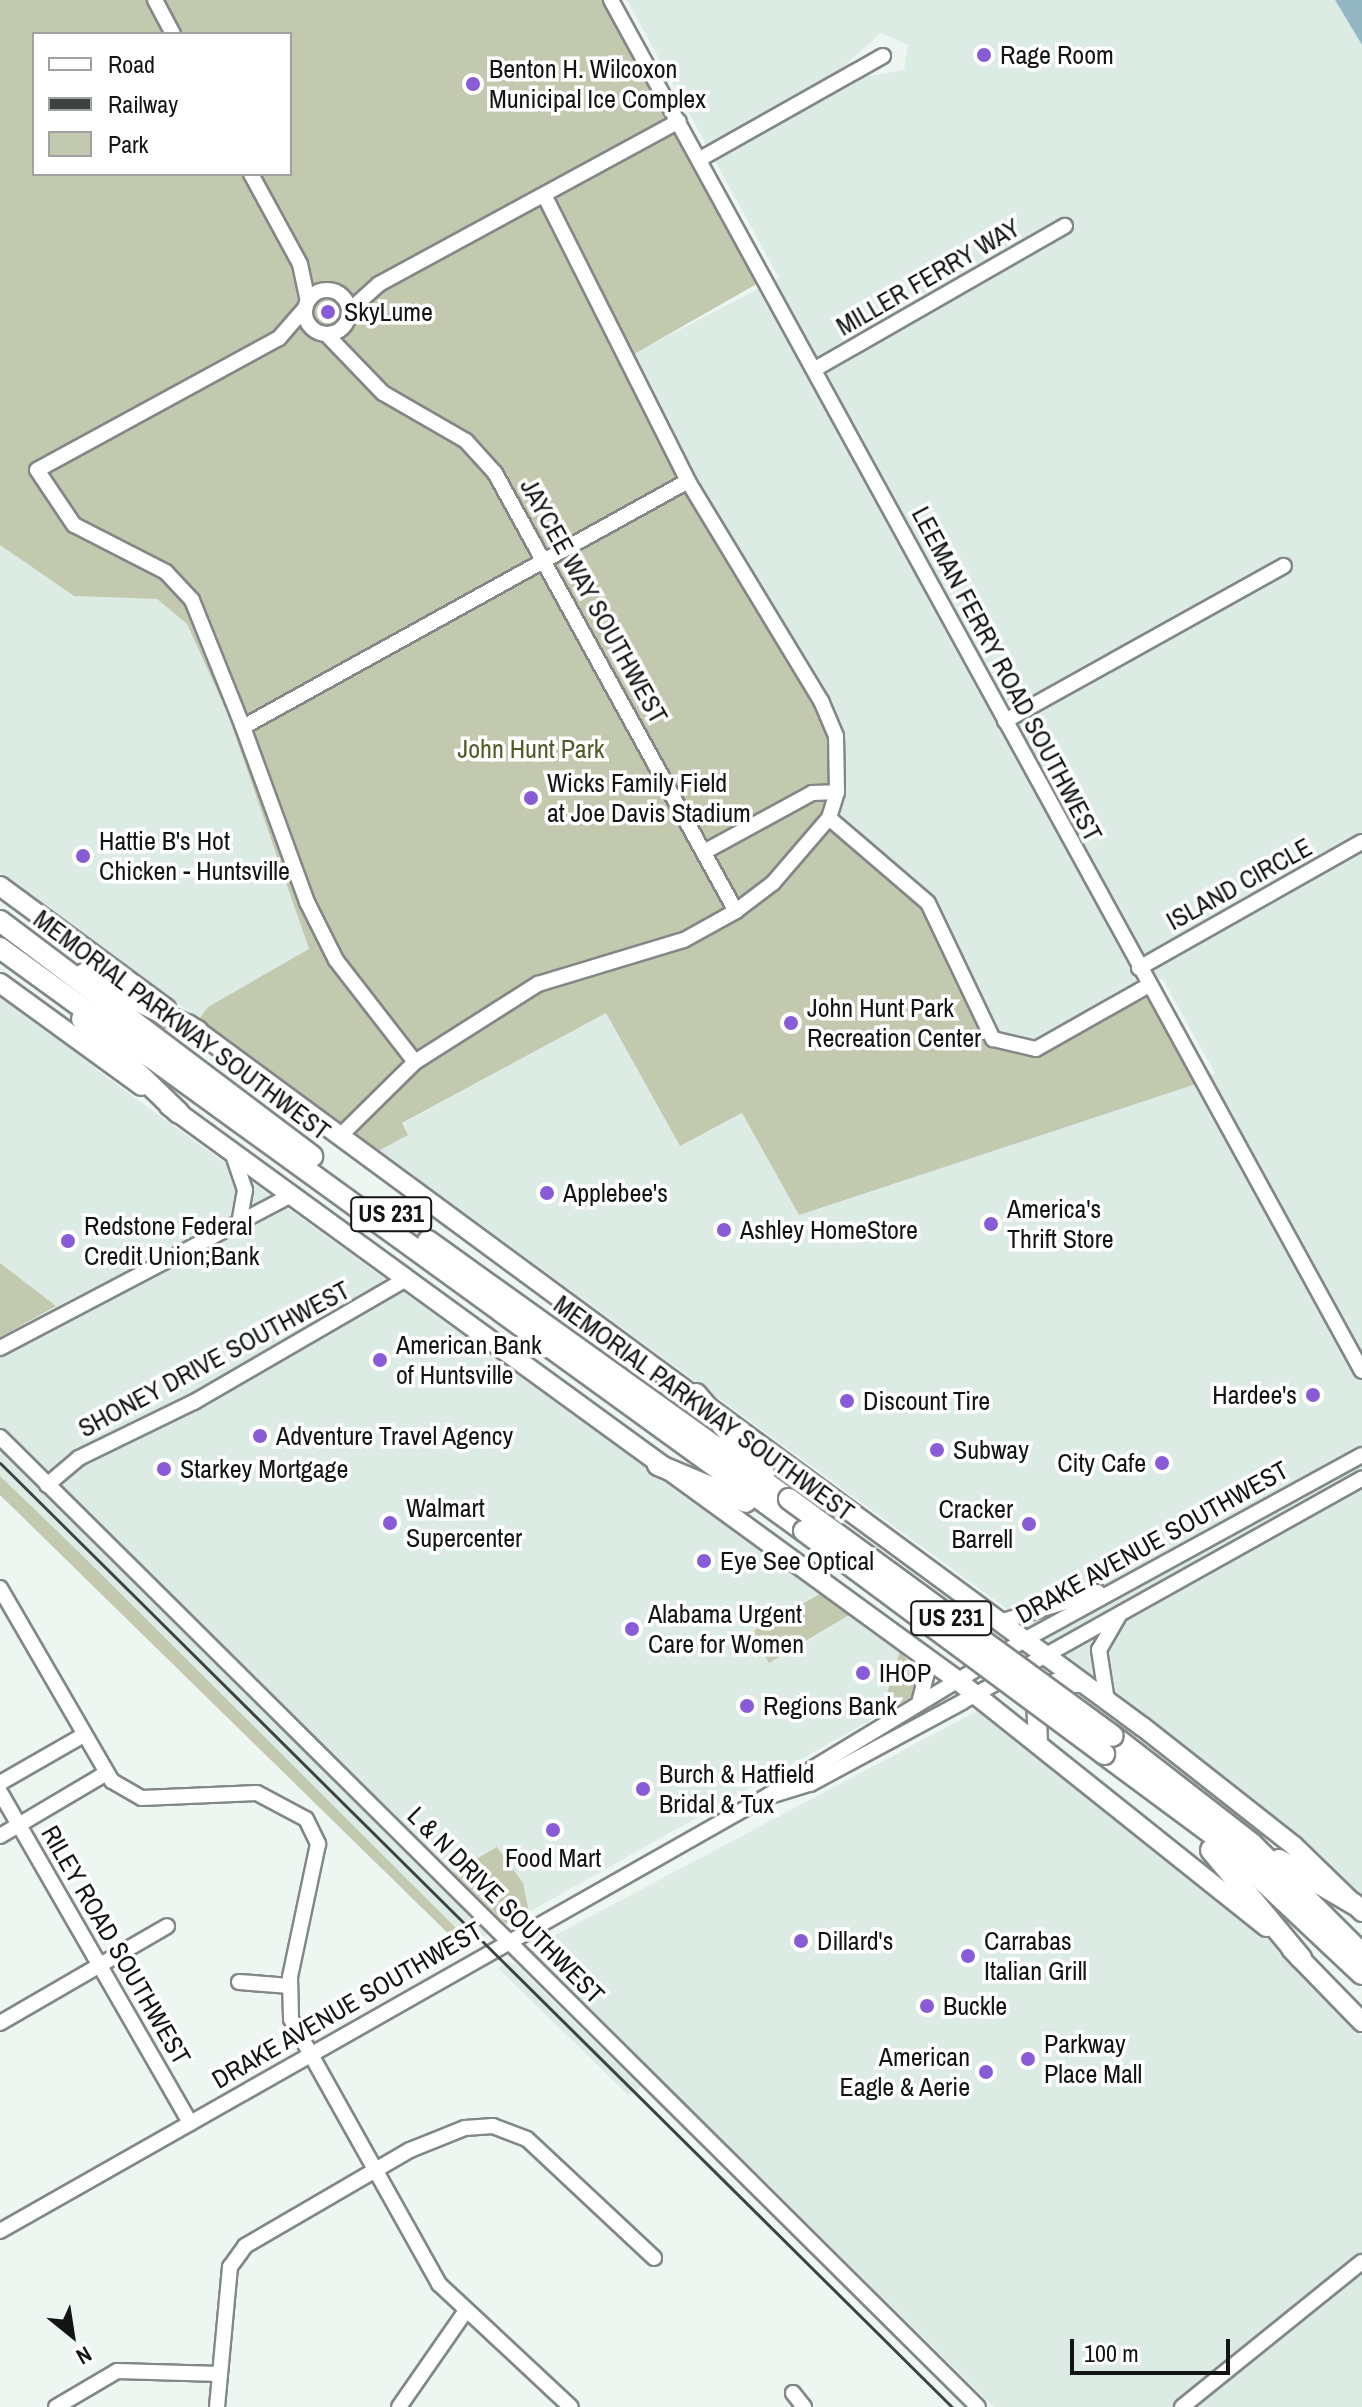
<!DOCTYPE html>
<html>
<head>
<meta charset="utf-8">
<style>
  body { margin:0 }
  #map { position:relative; width:1362px; height:2407px; overflow:hidden; background:#eef6f2; font-family:"Archivo Narrow",sans-serif }
  div>[style] { position:absolute }
  [style*='--x'] { left:calc(var(--x)*1px); top:calc(var(--y)*1px); width:calc(var(--w)*1px); rotate:calc(var(--a)*1deg) }
  .built>* { inset:0; background:#dcece5 }
  .green>* { inset:0; background:#c3c9af }
  .water>* { inset:0; background:#92b7c2 }
  .roads { filter:drop-shadow(2px 0 #818885) drop-shadow(-2px 0 #818885) drop-shadow(0 2px #818885) drop-shadow(0 -2px #818885) }
  .minor>* { height:14px; margin:-7px; padding:0 7px; transform-origin:7px; border-radius:7px; background:#fff }
  .minor>.ring { margin:-7px; padding:0; box-sizing:content-box; background:none; border:14px solid #fff; border-radius:50% }
  .major>* { height:18px; margin:-9px; padding:0 9px; transform-origin:9px; border-radius:9px; background:#fff }
  .highway>* { height:20px; margin:-10px; padding:0 10px; transform-origin:10px; border-radius:10px; background:#fff }
  .rail>* { height:3px; margin:-1.5px; padding:0 1.5px; transform-origin:1.5px; border-radius:1.5px; background:#3e4241 }
  .bridges { filter:drop-shadow(2px 0 #818885) drop-shadow(-2px 0 #818885) drop-shadow(0 2px #818885) drop-shadow(0 -2px #818885) }
  .highway-bridge>* { height:20px; margin:-10px; padding:0 10px; transform-origin:10px; border-radius:10px; background:#fff }
  .dots>* { width:22px; height:22px; translate:-50% -50%; box-sizing:border-box; border:4px solid #fff; border-radius:50% }
  span { translate:-50% -50%; white-space:nowrap; text-align:center; line-height:1.15; -webkit-text-stroke:7px #fff; paint-order:stroke }
  .shield-label span { padding:2px 6px; background:#fff; border:2px solid; border-radius:6px; -webkit-text-stroke-width:0 }
  .shield-label { font-size:24px; color:#121514; font-weight:700 }
  .poi-label { font-size:26px; color:#121514 }
  .left { translate:0 -50%; text-align:left }
  .right { translate:-100% -50%; text-align:right }
  .street-label { font-size:26px; color:#121514 }
  .park-label { font-size:26px; color:#525927 }
  .legend { position:absolute; left:32px; top:32px; width:260px; height:144px; box-sizing:border-box; background:#fff; border:2px solid #a0a1a1; margin:0; padding:10px 14px; list-style:none; font-size:24px; color:#121514 }
  .legend li { display:flex; align-items:center; gap:16px; height:40px }
  .legend b { width:40px; border:2px solid #a0a1a1 }
  .north { position:absolute; left:32px; top:2295px; width:80px; height:80px; -webkit-text-stroke:6px #fff; paint-order:stroke; rotate:150deg; font-size:22px; font-weight:700; line-height:32px; text-align:center; color:#121514 }
  .north::after { content:''; display:block; margin:auto; width:28px; height:36px; background:#121514; clip-path:polygon(50% 0,100% 100%,50% 72%,0 100%) }
  .scale { position:absolute; left:1070px; top:2339px; width:160px; height:36px; box-sizing:border-box; border:4px solid #121514; border-top:0; padding-left:10px; font-size:24px; line-height:28px; white-space:nowrap; color:#121514; -webkit-text-stroke:6px #fff; paint-order:stroke }
</style>
</head>
<body>
<div id="map">
  <div class="built">
    <div style="clip-path:polygon(evenodd,627px 0,1335px 0,1362px 45px,1362px 1896px,1313px 1847px,1007px 1609px,379px 1150px,407px 1135px,402px 1124px,606px 1012px,680px 1146px,742px 1113px,799px 1215px,1215px 1073px,1162px 978px,1036px 1049px,993px 1039px,829px 818px,629px 356px,779px 278px,627px 0,881px 33px,908px 45px,904px 70px,863px 77px,831px 95px,825px 83px,881px 33px)"></div>
    <div style="clip-path:polygon(0 545px,74px 596px,157px 599px,187px 624px,227px 712px,309px 949px,199px 1019px,0 873px)"></div>
    <div style="clip-path:polygon(0 990px,105px 1076px,820px 1594px,751px 1631px,802px 1645px,851px 1614px,900px 1651px,880px 1715px,529px 1912px,523px 1883px,453px 1872px,506px 1924px,471px 1943px,0 1476px,0 1337px,55px 1306px,0 1263px)"></div>
    <div style="clip-path:polygon(977px 1711px,1254px 1921px,1362px 2036px,1362px 2407px,994px 2407px,529px 1949px)"></div>
    <div style="clip-path:polygon(508px 1962px,515px 1964px,641px 2087px,628px 2095px,498px 1968px)"></div>
  </div>
  <div class="green">
    <div style="clip-path:polygon(evenodd,0 0,613px 0,767px 278px,629px 357px,688px 481px,836px 736px,829px 818px,928px 903px,993px 1039px,1037px 1048px,1149px 985px,1202px 1082px,799px 1215px,742px 1113px,680px 1146px,606px 1013px,402px 1123px,408px 1135px,369px 1156px,193px 1027px,208px 1007px,309px 949px,227px 712px,187px 624px,157px 599px,74px 596px,0 545px,0 0,34px 34px,290px 34px,290px 174px,34px 174px,34px 34px)"></div>
    <div style="clip-path:polygon(0 1263px,56px 1306px,0 1337px)"></div>
    <div style="clip-path:polygon(0 1476px,84px 1557px,471px 1943px,463px 1948px,0 1495px)"></div>
    <div style="clip-path:polygon(820px 1594px,851px 1614px,769px 1663px,751px 1632px)"></div>
    <div style="clip-path:polygon(900px 1651px,922px 1679px,915px 1695px,880px 1715px)"></div>
    <div style="clip-path:polygon(497px 1847px,523px 1883px,529px 1912px,506px 1924px,453px 1872px)"></div>
  </div>
  <div class="water">
    <div style="clip-path:polygon(1335px 0,1362px 0,1362px 45px)"></div>
  </div>
  <div class="roads">
    <div class="minor">
      <div style="--x:155;--y:0;--w:38;--a:62"></div>
      <div style="--x:611;--y:0;--w:1563;--a:61.29"></div>
      <div style="--x:700;--y:159;--w:210;--a:-29.4"></div>
      <div style="--x:251;--y:174;--w:102;--a:61.4"></div>
      <div style="--x:300;--y:264;--w:38;--a:78"></div>
      <div class="ring" style="left:305px;top:290px;width:30px;height:30px"></div>
      <div style="--x:349;--y:311;--w:40;--a:-42"></div>
      <div style="--x:379;--y:284;--w:341;--a:-28.5"></div>
      <div style="--x:327;--y:335;--w:81;--a:46"></div>
      <div style="--x:383;--y:393;--w:96;--a:30"></div>
      <div style="--x:466;--y:441;--w:43;--a:47.8"></div>
      <div style="--x:495;--y:473;--w:500;--a:61.2"></div>
      <div style="--x:815;--y:369;--w:288;--a:-29.8"></div>
      <div style="--x:1005;--y:721;--w:319;--a:-29.1"></div>
      <div style="--x:243;--y:727;--w:137;--a:-111.9"></div>
      <div style="--x:192;--y:600;--w:38;--a:-133"></div>
      <div style="--x:166;--y:572;--w:103;--a:-152.9"></div>
      <div style="--x:74;--y:525;--w:66;--a:-123.9"></div>
      <div style="--x:37;--y:470;--w:276;--a:-28.6"></div>
      <div style="--x:279;--y:338;--w:40;--a:-49"></div>
      <div style="--x:829;--y:818;--w:130;--a:40.6"></div>
      <div style="--x:928;--y:903;--w:151;--a:64.5"></div>
      <div style="--x:993;--y:1039;--w:44;--a:13.1"></div>
      <div style="--x:1036;--y:1049;--w:130;--a:-29.5"></div>
      <div style="--x:704;--y:852;--w:123;--a:-28.6"></div>
      <div style="--x:812;--y:793;--w:25;--a:-2"></div>
      <div style="--x:1139;--y:968;--w:256;--a:-29.5"></div>
      <div style="--x:415;--y:1062;--w:129;--a:-127.8"></div>
      <div style="--x:336;--y:960;--w:65;--a:-116.6"></div>
      <div style="--x:307;--y:902;--w:186;--a:-110.1"></div>
      <div style="--x:243;--y:727;--w:508;--a:-28.93"></div>
      <div style="--x:341;--y:1135;--w:104;--a:-44.6"></div>
      <div style="--x:415;--y:1062;--w:146;--a:-32.4"></div>
      <div style="--x:538;--y:984;--w:152;--a:-16.8"></div>
      <div style="--x:684;--y:940;--w:60;--a:-29.1"></div>
      <div style="--x:736;--y:911;--w:46;--a:-37.1"></div>
      <div style="--x:773;--y:883;--w:86;--a:-49.3"></div>
      <div style="--x:829;--y:818;--w:27;--a:-73"></div>
      <div style="--x:837;--y:792;--w:56;--a:-91"></div>
      <div style="--x:836;--y:736;--w:38;--a:-113"></div>
      <div style="--x:821;--y:701;--w:257;--a:-121.2"></div>
      <div style="--x:688;--y:481;--w:320;--a:-116.7"></div>
      <div style="--x:232;--y:1152;--w:40;--a:71.1"></div>
      <div style="--x:245;--y:1190;--w:34;--a:100"></div>
      <div style="--x:0;--y:1348;--w:330;--a:-27.7"></div>
      <div style="--x:0;--y:1437;--w:1377;--a:44.76"></div>
      <div style="--x:47;--y:1485;--w:42;--a:-40.2"></div>
      <div style="--x:79;--y:1458;--w:128;--a:-26"></div>
      <div style="--x:194;--y:1402;--w:245;--a:-30.1"></div>
      <div style="--x:0;--y:1588;--w:223;--a:59.9"></div>
      <div style="--x:112;--y:1781;--w:34;--a:30"></div>
      <div style="--x:142;--y:1798;--w:115;--a:-2.5"></div>
      <div style="--x:257;--y:1793;--w:55;--a:28"></div>
      <div style="--x:306;--y:1819;--w:28;--a:64"></div>
      <div style="--x:318;--y:1844;--w:136;--a:101.9"></div>
      <div style="--x:290;--y:1977;--w:42;--a:88.6"></div>
      <div style="--x:291;--y:2019;--w:304;--a:60.8"></div>
      <div style="--x:439;--y:2284;--w:180;--a:43"></div>
      <div style="--x:1003;--y:1621;--w:99;--a:-17"></div>
      <div style="--x:920;--y:1654;--w:20;--a:70"></div>
      <div style="--x:927;--y:1673;--w:28;--a:105"></div>
      <div style="--x:1107;--y:1701;--w:52;--a:-98.9"></div>
      <div style="--x:1099;--y:1650;--w:39;--a:-60"></div>
      <div style="--x:0;--y:1783;--w:95;--a:-29.8"></div>
      <div style="--x:0;--y:1792;--w:382;--a:60.1"></div>
      <div style="--x:773;--y:1795;--w:39;--a:-17"></div>
      <div style="--x:810;--y:1784;--w:173;--a:-28.3"></div>
      <div style="--x:962;--y:1702;--w:458;--a:-29.2"></div>
      <div style="--x:0;--y:1836;--w:122;--a:-30.6"></div>
      <div style="--x:239;--y:1982;--w:51;--a:4.5"></div>
      <div style="--x:0;--y:2023;--w:193;--a:-30.1"></div>
      <div style="--x:0;--y:2231;--w:876;--a:-29.55"></div>
      <div style="--x:762;--y:1799;--w:309;--a:-31.2"></div>
      <div style="--x:1026;--y:1639;--w:383;--a:-28.7"></div>
      <div style="--x:793;--y:2393;--w:18;--a:52"></div>
      <div style="--x:56;--y:2407;--w:71;--a:-30.5"></div>
      <div style="--x:117;--y:2371;--w:103;--a:1.7"></div>
      <div style="--x:217;--y:2407;--w:141;--a:-84.7"></div>
      <div style="--x:230;--y:2267;--w:26;--a:-54"></div>
      <div style="--x:245;--y:2246;--w:191;--a:-30.2"></div>
      <div style="--x:410;--y:2150;--w:59;--a:-21.8"></div>
      <div style="--x:465;--y:2128;--w:28;--a:-4"></div>
      <div style="--x:493;--y:2126;--w:36;--a:21"></div>
      <div style="--x:527;--y:2139;--w:174;--a:43.1"></div>
      <div style="--x:399;--y:2407;--w:116;--a:-55.2"></div>
      <div style="--x:1182;--y:2407;--w:231;--a:-38.9"></div>
    </div>
    <div class="major">
      <div style="--x:0;--y:886;--w:207;--a:36.4"></div>
      <div style="--x:0;--y:983;--w:175;--a:36"></div>
      <div style="--x:188;--y:1024;--w:1186;--a:36.36"></div>
      <div style="--x:1143;--y:1727;--w:192;--a:38.2"></div>
      <div style="--x:1294;--y:1846;--w:95;--a:44.1"></div>
      <div style="--x:169;--y:1106;--w:975;--a:36.07"></div>
      <div style="--x:957;--y:1680;--w:396;--a:38.6"></div>
      <div style="--x:1038;--y:1743;--w:44;--a:-92.6"></div>
      <div style="--x:1036;--y:1699;--w:26;--a:-39"></div>
      <div style="--x:1056;--y:1683;--w:26;--a:0"></div>
      <div style="--x:1291;--y:1949;--w:102;--a:45.8"></div>
    </div>
    <div class="highway">
      <div style="--x:0;--y:921;--w:391;--a:37"></div>
      <div style="--x:0;--y:948;--w:993;--a:35.95"></div>
      <div style="--x:84;--y:974;--w:127;--a:26.6"></div>
      <div style="--x:82;--y:1019;--w:135;--a:44.1"></div>
      <div style="--x:428;--y:1241;--w:444;--a:35.6"></div>
      <div style="--x:696;--y:1394;--w:105;--a:49.6"></div>
      <div style="--x:658;--y:1465;--w:95;--a:22.8"></div>
      <div style="--x:1113;--y:1736;--w:176;--a:37.8"></div>
      <div style="--x:1252;--y:1844;--w:156;--a:45"></div>
      <div style="--x:1104;--y:1754;--w:139;--a:36.5"></div>
      <div style="--x:1216;--y:1837;--w:200;--a:43.2"></div>
      <div style="--x:1211;--y:1850;--w:141;--a:50.2"></div>
      <div style="--x:1279;--y:1860;--w:87;--a:30.4"></div>
    </div>
  </div>
  <div class="rail">
    <div style="--x:0;--y:1463;--w:1341;--a:44.76"></div>
  </div>
  <div class="bridges">
    <div class="highway-bridge">
      <div style="--x:789;--y:1499;--w:401;--a:36.2"></div>
      <div style="--x:804;--y:1531;--w:374;--a:36.6"></div>
    </div>
  </div>
  <div class="dots">
    <div style="left:984px;top:55px;background:#885cd6"></div>
    <div style="left:473px;top:84px;background:#885cd6"></div>
    <div style="left:328px;top:312px;background:#885cd6"></div>
    <div style="left:531px;top:798px;background:#885cd6"></div>
    <div style="left:83px;top:856px;background:#885cd6"></div>
    <div style="left:791px;top:1023px;background:#885cd6"></div>
    <div style="left:547px;top:1193px;background:#885cd6"></div>
    <div style="left:991px;top:1224px;background:#885cd6"></div>
    <div style="left:724px;top:1230px;background:#885cd6"></div>
    <div style="left:68px;top:1241px;background:#885cd6"></div>
    <div style="left:380px;top:1360px;background:#885cd6"></div>
    <div style="left:1313px;top:1395px;background:#885cd6"></div>
    <div style="left:847px;top:1401px;background:#885cd6"></div>
    <div style="left:260px;top:1436px;background:#885cd6"></div>
    <div style="left:937px;top:1450px;background:#885cd6"></div>
    <div style="left:1162px;top:1463px;background:#885cd6"></div>
    <div style="left:164px;top:1469px;background:#885cd6"></div>
    <div style="left:390px;top:1523px;background:#885cd6"></div>
    <div style="left:1029px;top:1524px;background:#885cd6"></div>
    <div style="left:704px;top:1561px;background:#885cd6"></div>
    <div style="left:632px;top:1629px;background:#885cd6"></div>
    <div style="left:863px;top:1673px;background:#885cd6"></div>
    <div style="left:747px;top:1706px;background:#885cd6"></div>
    <div style="left:643px;top:1789px;background:#885cd6"></div>
    <div style="left:553px;top:1830px;background:#885cd6"></div>
    <div style="left:801px;top:1941px;background:#885cd6"></div>
    <div style="left:968px;top:1956px;background:#885cd6"></div>
    <div style="left:927px;top:2006px;background:#885cd6"></div>
    <div style="left:1028px;top:2059px;background:#885cd6"></div>
    <div style="left:986px;top:2072px;background:#885cd6"></div>
  </div>
  <div class="shield-label">
    <span style="left:391px;top:1214px">US 231</span>
    <span style="left:951px;top:1618px">US 231</span>
  </div>
  <div class="poi-label">
    <span class="left" style="left:1000px;top:55px">Rage Room</span>
    <span class="left" style="left:489px;top:84px">Benton H. Wilcoxon<br>Municipal Ice Complex</span>
    <span class="left" style="left:344px;top:312px">SkyLume</span>
    <span class="left" style="left:547px;top:798px">Wicks Family Field<br>at Joe Davis Stadium</span>
    <span class="left" style="left:99px;top:856px">Hattie B's Hot<br>Chicken - Huntsville</span>
    <span class="left" style="left:807px;top:1023px">John Hunt Park<br>Recreation Center</span>
    <span class="left" style="left:563px;top:1193px">Applebee's</span>
    <span class="left" style="left:1007px;top:1224px">America's<br>Thrift Store</span>
    <span class="left" style="left:84px;top:1241px">Redstone Federal<br>Credit Union;Bank</span>
    <span class="left" style="left:740px;top:1230px">Ashley HomeStore</span>
    <span class="left" style="left:396px;top:1360px">American Bank<br>of Huntsville</span>
    <span class="right" style="left:1297px;top:1395px">Hardee's</span>
    <span class="left" style="left:863px;top:1401px">Discount Tire</span>
    <span class="left" style="left:276px;top:1436px">Adventure Travel Agency</span>
    <span class="left" style="left:953px;top:1450px">Subway</span>
    <span class="right" style="left:1146px;top:1463px">City Cafe</span>
    <span class="left" style="left:180px;top:1469px">Starkey Mortgage</span>
    <span class="left" style="left:406px;top:1523px">Walmart<br>Supercenter</span>
    <span class="right" style="left:1013px;top:1524px">Cracker<br>Barrell</span>
    <span class="left" style="left:720px;top:1561px">Eye See Optical</span>
    <span class="left" style="left:648px;top:1629px">Alabama Urgent<br>Care for Women</span>
    <span class="left" style="left:879px;top:1673px">IHOP</span>
    <span class="left" style="left:763px;top:1706px">Regions Bank</span>
    <span class="left" style="left:659px;top:1789px">Burch &amp; Hatfield<br>Bridal &amp; Tux</span>
    <span style="left:553px;top:1858px">Food Mart</span>
    <span class="left" style="left:817px;top:1941px">Dillard's</span>
    <span class="left" style="left:984px;top:1956px">Carrabas<br>Italian Grill</span>
    <span class="left" style="left:943px;top:2006px">Buckle</span>
    <span class="left" style="left:1044px;top:2059px">Parkway<br>Place Mall</span>
    <span class="right" style="left:970px;top:2072px">American<br>Eagle &amp; Aerie</span>
  </div>
  <div class="street-label">
    <span style="left:928px;top:277px;rotate:-30deg">MILLER FERRY WAY</span>
    <span style="left:594px;top:601px;rotate:61deg">JAYCEE WAY SOUTHWEST</span>
    <span style="left:1007px;top:674px;rotate:62deg">LEEMAN FERRY ROAD SOUTHWEST</span>
    <span style="left:1239px;top:884px;rotate:-29deg">ISLAND CIRCLE</span>
    <span style="left:182px;top:1025px;rotate:37deg">MEMORIAL PARKWAY SOUTHWEST</span>
    <span style="left:214px;top:1359px;rotate:-28deg">SHONEY DRIVE SOUTHWEST</span>
    <span style="left:704px;top:1408px;rotate:36deg">MEMORIAL PARKWAY SOUTHWEST</span>
    <span style="left:1152px;top:1542px;rotate:-29deg">DRAKE AVENUE SOUTHWEST</span>
    <span style="left:506px;top:1905px;rotate:45deg">L &amp; N DRIVE SOUTHWEST</span>
    <span style="left:116px;top:1945px;rotate:60deg">RILEY ROAD SOUTHWEST</span>
    <span style="left:347px;top:2005px;rotate:-30deg">DRAKE AVENUE SOUTHWEST</span>
  </div>
  <div class="park-label">
    <span style="left:531px;top:749px">John Hunt Park</span>
  </div>
  <ul class="legend">
  <li><b style="height:10px;background:#fff"></b>Road</li>
  <li><b style="height:10px;background:#3e4241"></b>Railway</li>
  <li><b style="height:22px;background:#c3c9af"></b>Park</li>
  </ul>
  <div class="north">N</div>
  <div class="scale">100 m</div>
</div>
</body>
</html>
